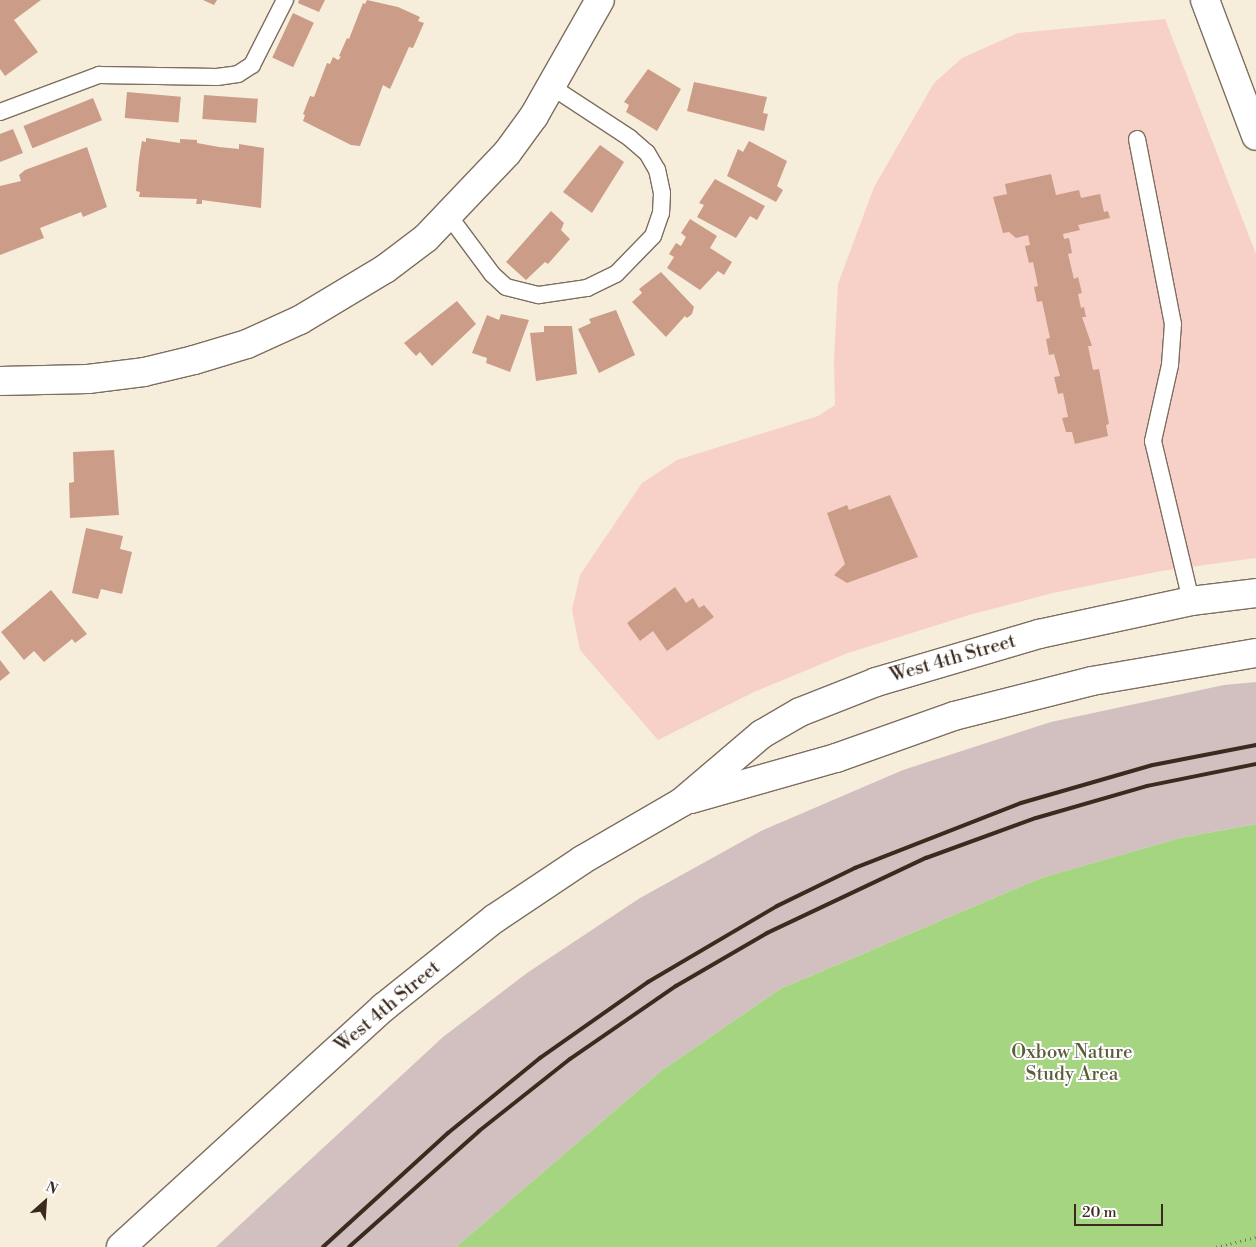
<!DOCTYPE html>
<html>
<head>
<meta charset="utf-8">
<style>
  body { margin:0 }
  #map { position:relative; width:1256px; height:1247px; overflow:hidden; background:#f7eddb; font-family:"Libre Bodoni",serif }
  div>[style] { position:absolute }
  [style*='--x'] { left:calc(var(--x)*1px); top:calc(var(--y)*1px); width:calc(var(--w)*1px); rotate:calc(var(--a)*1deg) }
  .built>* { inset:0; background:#f7d1c7 }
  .industrial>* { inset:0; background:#d2bfc0 }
  .green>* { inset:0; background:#a6d582 }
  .building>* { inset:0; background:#cb9c88; transform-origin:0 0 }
  .path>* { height:3px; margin-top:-1.5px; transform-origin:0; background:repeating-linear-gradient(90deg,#7d6e60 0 1px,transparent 0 5px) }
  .roads { filter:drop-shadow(1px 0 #7d6e60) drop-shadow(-1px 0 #7d6e60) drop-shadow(0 1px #7d6e60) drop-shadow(0 -1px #7d6e60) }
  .service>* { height:16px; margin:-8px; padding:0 8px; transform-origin:8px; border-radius:8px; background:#fff }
  .tertiary>* { height:28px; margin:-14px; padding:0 14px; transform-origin:14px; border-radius:14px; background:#fff }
  .secondary>* { height:28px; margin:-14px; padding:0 14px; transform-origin:14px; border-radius:14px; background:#fff }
  .rail>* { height:4px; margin:-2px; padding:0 2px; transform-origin:2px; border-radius:2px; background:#3b2a1e }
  span { translate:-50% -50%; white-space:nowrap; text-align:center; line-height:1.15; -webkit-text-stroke:4px #fff; paint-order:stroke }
  .street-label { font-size:19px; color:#3b2a1e }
  .park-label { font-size:19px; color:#5b5d3c }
  .north { position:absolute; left:20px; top:1177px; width:50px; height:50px; -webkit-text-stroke:4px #fff; paint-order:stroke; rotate:26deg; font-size:14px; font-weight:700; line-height:20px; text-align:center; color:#3b2a1e }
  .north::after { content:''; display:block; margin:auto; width:18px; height:22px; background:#3b2a1e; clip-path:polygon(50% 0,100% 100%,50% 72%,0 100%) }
  .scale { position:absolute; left:1074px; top:1204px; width:89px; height:22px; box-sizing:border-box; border:2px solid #3b2a1e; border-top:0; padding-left:6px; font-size:15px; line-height:18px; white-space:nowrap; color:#3b2a1e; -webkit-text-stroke:4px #fff; paint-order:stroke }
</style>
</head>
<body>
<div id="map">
  <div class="built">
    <div style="clip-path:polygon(1165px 19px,1256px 254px,1256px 558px,1161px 571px,1053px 593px,969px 615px,848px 653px,754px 692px,658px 740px,580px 650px,572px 610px,580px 575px,642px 483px,677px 460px,818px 416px,835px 405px,834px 359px,838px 284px,874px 187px,934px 83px,962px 58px,1018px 33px)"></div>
  </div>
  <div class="industrial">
    <div style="clip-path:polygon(1256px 682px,1256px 824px,1180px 838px,1041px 878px,780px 989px,661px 1071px,456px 1247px,216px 1247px,443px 1037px,527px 973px,640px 898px,761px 831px,903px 770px,1051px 722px,1224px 685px)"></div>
  </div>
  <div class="green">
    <div style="clip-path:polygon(1256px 824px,1256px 1247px,456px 1247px,661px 1071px,780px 989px,1041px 878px,1180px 838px)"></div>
  </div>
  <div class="building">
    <div style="clip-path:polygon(0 0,41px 0,14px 20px,38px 52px,5px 76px,0 69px)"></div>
    <div style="clip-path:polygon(203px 0,217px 0,214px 5px)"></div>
    <div style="clip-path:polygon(299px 0,325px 0,319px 12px,298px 3px)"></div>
    <div style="clip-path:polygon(367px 0,398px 7px,420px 17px,418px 21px,424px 23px,413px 48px,409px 47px,390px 89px,383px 85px,360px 146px,351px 145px,303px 121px,305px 115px,303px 114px,310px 96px,314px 97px,327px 63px,330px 64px,333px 57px,338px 60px,341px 57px,339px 56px,347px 38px,349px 39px,363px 3px,365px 4px)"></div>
    <div style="left:293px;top:13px;width:23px;height:49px;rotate:25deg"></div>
    <div style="clip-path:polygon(648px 69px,681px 89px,657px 131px,626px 112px,629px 105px,624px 102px)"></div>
    <div style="clip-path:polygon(694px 82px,767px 97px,763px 113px,768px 114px,764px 131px,687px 111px)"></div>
    <div style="left:127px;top:92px;width:54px;height:26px;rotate:5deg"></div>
    <div style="left:204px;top:95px;width:54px;height:24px;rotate:4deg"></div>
    <div style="left:93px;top:98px;width:24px;height:75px;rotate:68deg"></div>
    <div style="clip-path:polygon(13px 129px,23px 153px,0 162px,0 134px)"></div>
    <div style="clip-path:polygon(146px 138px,180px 143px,180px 139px,197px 140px,197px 143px,219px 147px,239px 149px,239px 144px,264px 148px,261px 208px,202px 200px,202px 204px,196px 204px,197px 199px,139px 197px,140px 192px,136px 191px,139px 159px,142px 141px,146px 142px)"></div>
    <div style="clip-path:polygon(749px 141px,787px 161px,777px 186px,783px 190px,776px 202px,727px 176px,738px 149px,743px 152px)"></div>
    <div style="clip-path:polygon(600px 145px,624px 162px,592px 213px,563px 192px)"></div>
    <div style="clip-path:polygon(87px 147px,107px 207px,83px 217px,81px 212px,40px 228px,44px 238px,0 255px,0 186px,21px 181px,19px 175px,25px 170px)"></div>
    <div style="clip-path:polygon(1051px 174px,1056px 195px,1079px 190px,1081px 198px,1100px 194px,1104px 212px,1108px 211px,1110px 218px,1078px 225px,1080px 230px,1063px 234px,1064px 239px,1069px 238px,1072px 253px,1068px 254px,1074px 279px,1078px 277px,1082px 293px,1078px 294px,1081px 308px,1084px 307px,1086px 317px,1082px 317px,1092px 346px,1088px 346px,1093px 370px,1099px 369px,1109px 424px,1106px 425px,1108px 436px,1075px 444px,1072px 432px,1066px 432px,1062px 418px,1068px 417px,1063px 393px,1058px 394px,1054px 377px,1060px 376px,1054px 354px,1049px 355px,1046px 339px,1050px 338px,1042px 301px,1037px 302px,1034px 287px,1038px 286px,1033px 262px,1029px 263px,1025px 246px,1030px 245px,1028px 235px,1016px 238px,1009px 232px,1003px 233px,993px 197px,1007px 194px,1005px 184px)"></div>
    <div style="clip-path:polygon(715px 179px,765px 206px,757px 220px,750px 216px,736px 238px,697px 217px,704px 205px,699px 203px)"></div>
    <div style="clip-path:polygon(551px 211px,564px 223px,561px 230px,570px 239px,548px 264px,545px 262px,526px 280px,506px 262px)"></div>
    <div style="clip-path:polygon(690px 219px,717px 236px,710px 248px,732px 262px,724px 275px,718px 271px,700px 290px,667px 268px,674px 257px,669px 254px,676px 243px,681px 246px,686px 237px,681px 233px)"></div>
    <div style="clip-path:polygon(661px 272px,694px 307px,692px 314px,687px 318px,685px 316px,666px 337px,632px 302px,642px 293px,639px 289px)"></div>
    <div style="clip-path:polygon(457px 301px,476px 324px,432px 366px,420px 352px,416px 356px,404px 343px)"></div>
    <div style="clip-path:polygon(616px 310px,635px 355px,599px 373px,578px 329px,591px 323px,589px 319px)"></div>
    <div style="clip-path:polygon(501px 314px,529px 320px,510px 372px,486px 363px,487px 358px,472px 353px,487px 315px,499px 320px)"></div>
    <div style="clip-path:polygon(544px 326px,572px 326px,577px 374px,536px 381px,530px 333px,544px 332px)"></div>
    <div style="clip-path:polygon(114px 450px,119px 515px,70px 518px,69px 483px,74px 482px,73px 452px)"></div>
    <div style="clip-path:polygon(890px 495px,918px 557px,847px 583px,834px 575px,845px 564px,827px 513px,847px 505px,849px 510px)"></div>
    <div style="clip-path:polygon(86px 528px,123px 536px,120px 549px,132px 552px,122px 594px,101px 589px,98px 599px,72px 593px)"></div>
    <div style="clip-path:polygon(675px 587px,686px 603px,693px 598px,699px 608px,704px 605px,714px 617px,667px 651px,653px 631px,640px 641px,627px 623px)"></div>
    <div style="clip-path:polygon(51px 590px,87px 634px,75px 643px,72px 639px,44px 662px,34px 651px,24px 660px,1px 632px)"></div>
    <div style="clip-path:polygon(0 660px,10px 673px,0 681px)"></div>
  </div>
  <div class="path">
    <div style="--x:1216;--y:1247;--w:41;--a:-14"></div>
  </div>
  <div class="roads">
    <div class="service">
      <div style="--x:0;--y:112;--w:106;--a:-20.5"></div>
      <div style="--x:99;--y:75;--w:118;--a:1"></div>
      <div style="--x:217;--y:77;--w:21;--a:-8"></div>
      <div style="--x:238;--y:74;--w:17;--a:-33"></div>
      <div style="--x:252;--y:65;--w:73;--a:-63.1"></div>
      <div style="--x:1137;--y:139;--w:188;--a:79"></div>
      <div style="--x:1173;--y:324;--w:41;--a:94.2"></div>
      <div style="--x:1170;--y:365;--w:78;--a:102.6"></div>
      <div style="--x:1153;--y:441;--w:164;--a:76.6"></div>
      <div style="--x:449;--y:216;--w:72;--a:53.4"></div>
      <div style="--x:492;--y:274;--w:19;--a:43"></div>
      <div style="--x:506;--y:287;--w:34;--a:14"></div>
      <div style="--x:539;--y:295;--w:49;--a:-8.3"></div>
      <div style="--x:587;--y:288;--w:32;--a:-26"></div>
      <div style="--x:616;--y:274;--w:53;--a:-45.8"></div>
      <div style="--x:653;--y:236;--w:24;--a:-71"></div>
      <div style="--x:661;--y:213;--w:20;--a:-87"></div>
      <div style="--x:662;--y:193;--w:24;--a:-102"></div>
      <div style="--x:657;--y:170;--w:20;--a:-120"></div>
      <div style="--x:647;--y:153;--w:23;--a:-139"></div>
      <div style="--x:630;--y:138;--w:93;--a:-146.8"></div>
    </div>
    <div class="tertiary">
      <div style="--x:1205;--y:0;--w:145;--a:69.4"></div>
      <div style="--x:0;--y:381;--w:88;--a:-1.3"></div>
      <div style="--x:88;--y:379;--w:56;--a:-7.1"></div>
      <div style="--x:144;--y:372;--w:51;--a:-13.5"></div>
      <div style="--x:194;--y:360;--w:55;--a:-16.8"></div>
      <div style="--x:247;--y:344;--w:58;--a:-24.4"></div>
      <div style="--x:300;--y:320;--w:99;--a:-31"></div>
      <div style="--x:385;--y:269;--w:51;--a:-37.1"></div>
      <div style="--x:426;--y:238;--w:117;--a:-46.4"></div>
      <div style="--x:507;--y:153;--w:46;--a:-53.9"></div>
      <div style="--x:534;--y:116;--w:133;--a:-60.4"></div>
    </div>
    <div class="secondary">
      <div style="--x:691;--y:799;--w:151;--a:-15.8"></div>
      <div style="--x:836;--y:758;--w:125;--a:-19.6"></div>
      <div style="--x:954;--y:716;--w:142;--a:-14.2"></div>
      <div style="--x:1092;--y:681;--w:166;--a:-9.7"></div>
      <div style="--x:121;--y:1247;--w:356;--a:-42.4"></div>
      <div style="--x:384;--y:1007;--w:141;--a:-38.7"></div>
      <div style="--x:494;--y:919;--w:106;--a:-33.8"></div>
      <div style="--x:582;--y:860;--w:116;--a:-30.1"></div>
      <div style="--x:682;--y:802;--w:105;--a:-40.4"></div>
      <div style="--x:762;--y:734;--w:44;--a:-30.1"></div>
      <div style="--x:800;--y:712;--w:82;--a:-21.5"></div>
      <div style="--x:876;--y:682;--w:170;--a:-16.4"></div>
      <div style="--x:1039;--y:634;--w:156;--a:-12.2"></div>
      <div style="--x:1191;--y:601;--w:65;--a:-7"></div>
    </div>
  </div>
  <div class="rail">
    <div style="--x:323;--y:1247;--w:169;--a:-42.4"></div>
    <div style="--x:448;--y:1133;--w:119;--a:-39.2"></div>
    <div style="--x:540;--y:1058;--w:132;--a:-35.1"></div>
    <div style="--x:648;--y:982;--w:150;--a:-30.5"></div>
    <div style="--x:777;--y:906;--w:87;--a:-26"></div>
    <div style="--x:855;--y:868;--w:178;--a:-21.4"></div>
    <div style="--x:1021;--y:803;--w:137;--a:-16.1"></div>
    <div style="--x:1153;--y:765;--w:105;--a:-11"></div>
    <div style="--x:349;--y:1247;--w:174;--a:-41.7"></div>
    <div style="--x:479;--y:1131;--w:116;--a:-38.4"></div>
    <div style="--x:570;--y:1059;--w:129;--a:-34.6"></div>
    <div style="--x:676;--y:986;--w:105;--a:-30.2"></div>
    <div style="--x:767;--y:933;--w:176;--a:-25.3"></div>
    <div style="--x:926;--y:858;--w:117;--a:-20"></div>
    <div style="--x:1036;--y:818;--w:116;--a:-16.1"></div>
    <div style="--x:1147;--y:786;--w:111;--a:-11.4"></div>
  </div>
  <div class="street-label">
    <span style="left:953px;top:659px;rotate:-16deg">West 4th Street</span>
    <span style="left:388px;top:1007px;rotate:-40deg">West 4th Street</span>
  </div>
  <div class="park-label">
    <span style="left:1072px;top:1064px">Oxbow Nature<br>Study Area</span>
  </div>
  <div class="north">N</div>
  <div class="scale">20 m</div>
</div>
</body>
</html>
